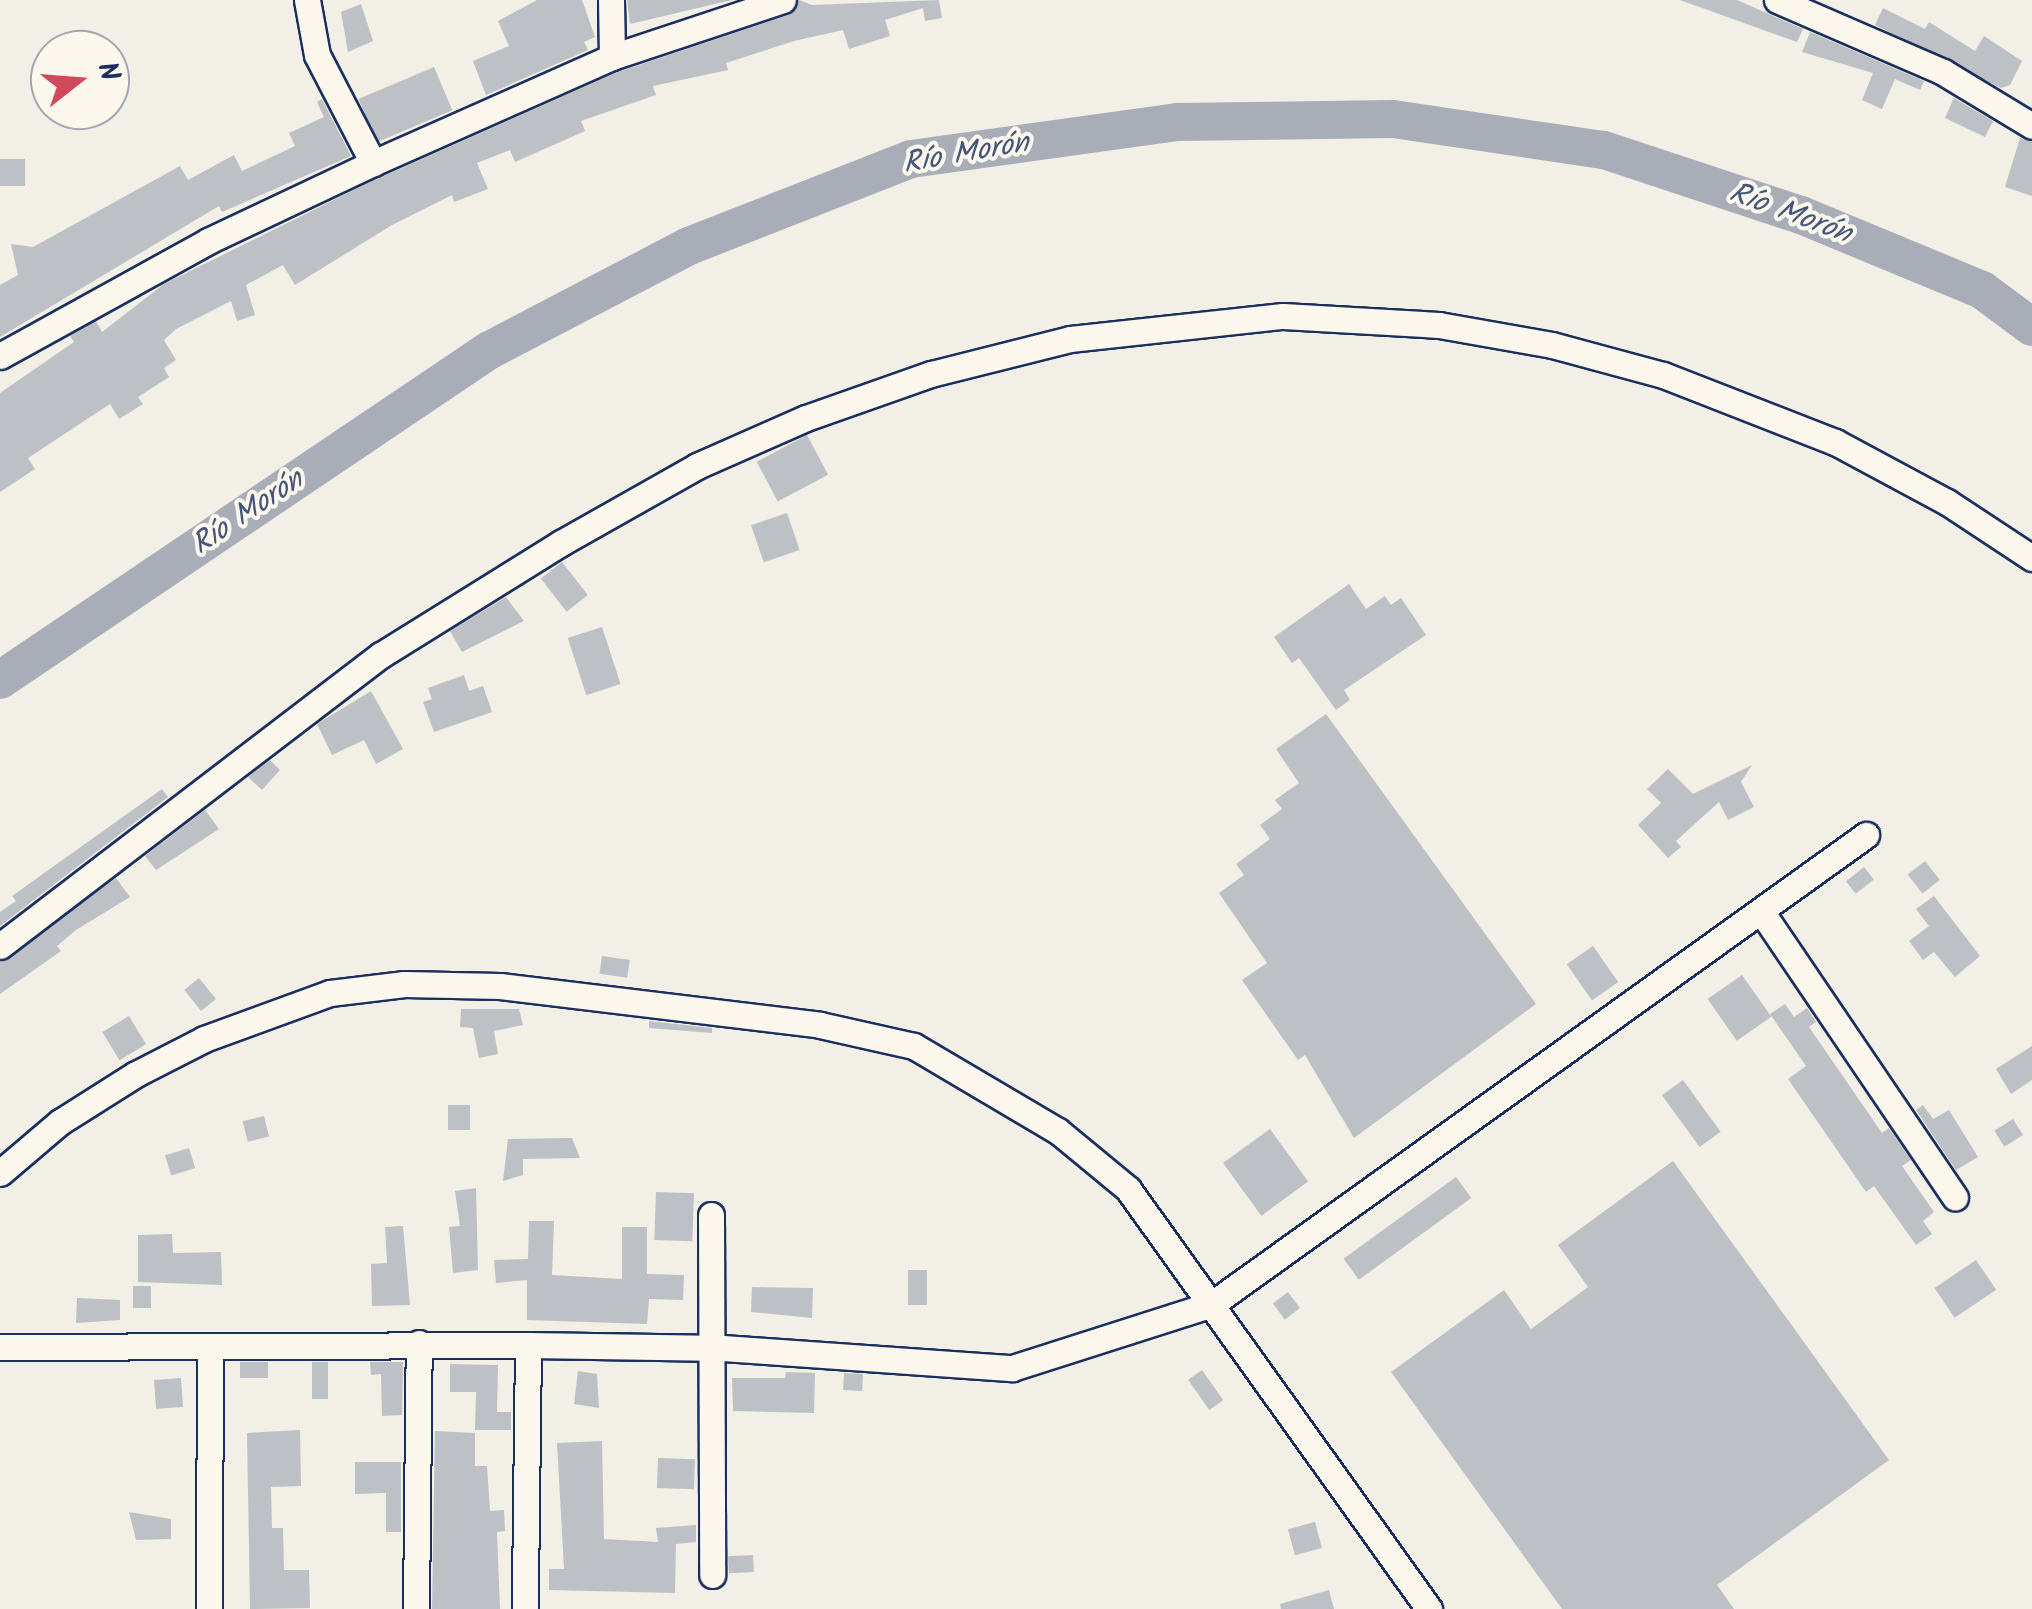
<!DOCTYPE html>
<html>
<head>
<meta charset="utf-8">
<style>
  body { margin:0 }
  #map { position:relative; width:2032px; height:1609px; overflow:hidden; background:#f2efe6; font-family:Kalam,sans-serif }
  div>[style] { position:absolute }
  [style*='--x'] { left:calc(var(--x)*1px); top:calc(var(--y)*1px); width:calc(var(--w)*1px); rotate:calc(var(--a)*1deg) }
  .river>* { height:38px; margin:-19px; padding:0 19px; transform-origin:19px; border-radius:19px; background:#a9adb7 }
  .building>* { inset:0; background:#bdc0c4; transform-origin:0 0 }
  .roads { filter:drop-shadow(2px 0 #1b2f5e) drop-shadow(-2px 0 #1b2f5e) drop-shadow(0 2px #1b2f5e) drop-shadow(0 -2px #1b2f5e) }
  .minor>* { height:25px; margin:-12.5px; padding:0 12.5px; transform-origin:12.5px; border-radius:12.5px; background:#fbf7ec }
  span { translate:-50% -50%; white-space:nowrap; text-align:center; line-height:1.15; -webkit-text-stroke:8px #fbf7ec; paint-order:stroke }
  .water-label { font-size:30px; color:#465579; font-style:italic }
  .north { position:absolute; left:30px; top:30px; width:100px; height:100px; box-sizing:border-box; background:#fbf7ec; border:2px solid #a1a7b3; border-radius:50%; rotate:73deg; font-size:28px; font-weight:700; line-height:40px; text-align:center; color:#1b2f5e }
  .north::after { content:''; display:block; margin:auto; width:35px; height:45px; background:#d1495b; clip-path:polygon(50% 0,100% 100%,50% 72%,0 100%) }
</style>
</head>
<body>
<div id="map">
  <div class="river">
    <div style="--x:0;--y:680;--w:589;--a:-33.99"></div>
    <div style="--x:488;--y:351;--w:227;--a:-27.6"></div>
    <div style="--x:689;--y:246;--w:238;--a:-21.4"></div>
    <div style="--x:911;--y:159;--w:269;--a:-7.9"></div>
    <div style="--x:1177;--y:122;--w:216;--a:-0.8"></div>
    <div style="--x:1393;--y:119;--w:213;--a:8.4"></div>
    <div style="--x:1604;--y:150;--w:207;--a:18.3"></div>
    <div style="--x:1801;--y:215;--w:196;--a:22.5"></div>
    <div style="--x:1982;--y:290;--w:62;--a:36.5"></div>
  </div>
  <div class="building">
    <div style="clip-path:polygon(537px 0,582px 0,595px 37px,584px 42px,588px 50px,486px 95px,473px 61px,509px 46px,498px 21px)"></div>
    <div style="clip-path:polygon(627px 0,732px 0,630px 24px)"></div>
    <div style="clip-path:polygon(799px 0,812px 5px,939px 0,942px 18px,925px 21px,923px 8px,885px 20px,890px 36px,849px 49px,843px 30px,794px 41px,726px 63px,728px 70px,653px 86px,656px 95px,581px 121px,585px 131px,515px 162px,510px 150px,477px 163px,488px 189px,454px 202px,452px 195px,392px 225px,295px 285px,283px 265px,246px 285px,255px 315px,237px 321px,231px 301px,176px 329px,164px 340px,176px 360px,164px 368px,169px 377px,138px 397px,143px 404px,119px 419px,110px 404px,28px 458px,35px 469px,0 492px,0 393px,74px 342px,70px 336px,96px 321px,102px 332px,164px 284px,368px 183px,618px 72px,788px 15px)"></div>
    <div style="clip-path:polygon(1680px 0,1737px 0,1803px 29px,1797px 42px)"></div>
    <div style="clip-path:polygon(361px 4px,373px 41px,348px 52px,341px 12px)"></div>
    <div style="clip-path:polygon(1883px 8px,1925px 29px,1929px 22px,1975px 51px,1984px 36px,2022px 61px,2010px 85px,2001px 88px,1875px 25px)"></div>
    <div style="clip-path:polygon(1810px 32px,1924px 81px,1920px 90px,1895px 79px,1882px 109px,1862px 100px,1873px 73px,1802px 52px)"></div>
    <div style="left:434px;top:67px;width:47px;height:82px;rotate:67deg"></div>
    <div style="clip-path:polygon(1954px 98px,1993px 121px,1985px 137px,1945px 118px)"></div>
    <div style="clip-path:polygon(322px 99px,351px 156px,222px 212px,219px 206px,0 337px,0 285px,18px 275px,11px 244px,33px 247px,180px 166px,188px 180px,234px 155px,242px 171px,295px 146px,289px 133px,324px 117px,317px 102px)"></div>
    <div style="clip-path:polygon(2020px 138px,2032px 142px,2032px 196px,2005px 187px)"></div>
    <div style="left:0;top:159px;width:25px;height:27px"></div>
    <div style="left:807px;top:435px;width:45px;height:57px;rotate:62deg"></div>
    <div style="left:787px;top:513px;width:39px;height:38px;rotate:71deg"></div>
    <div style="left:562px;top:562px;width:42px;height:27px;rotate:52deg"></div>
    <div style="clip-path:polygon(1349px 584px,1366px 609px,1385px 596px,1391px 605px,1401px 598px,1426px 635px,1344px 690px,1350px 700px,1336px 710px,1299px 658px,1292px 663px,1274px 637px)"></div>
    <div style="clip-path:polygon(506px 597px,524px 621px,462px 652px,450px 631px)"></div>
    <div style="left:602px;top:627px;width:60px;height:36px;rotate:72deg"></div>
    <div style="clip-path:polygon(464px 675px,469px 691px,483px 686px,492px 712px,434px 732px,423px 702px,432px 699px,428px 688px)"></div>
    <div style="clip-path:polygon(371px 691px,403px 749px,376px 764px,364px 740px,332px 755px,317px 724px)"></div>
    <div style="clip-path:polygon(1326px 714px,1536px 1004px,1354px 1138px,1305px 1055px,1298px 1060px,1242px 980px,1267px 963px,1219px 893px,1244px 875px,1236px 864px,1270px 839px,1260px 825px,1282px 809px,1275px 800px,1299px 783px,1276px 749px)"></div>
    <div style="clip-path:polygon(270px 760px,280px 770px,262px 790px,248px 777px)"></div>
    <div style="clip-path:polygon(1752px 765px,1741px 782px,1754px 807px,1728px 820px,1719px 802px,1676px 841px,1681px 847px,1668px 858px,1638px 825px,1661px 803px,1647px 789px,1668px 769px,1693px 794px)"></div>
    <div style="clip-path:polygon(162px 789px,168px 797px,0 926px,0 912px,16px 901px,12px 896px)"></div>
    <div style="clip-path:polygon(205px 810px,219px 829px,156px 870px,145px 856px)"></div>
    <div style="left:1925px;top:861px;width:24px;height:22px;rotate:52deg"></div>
    <div style="left:1864px;top:867px;width:16px;height:23px;rotate:52deg"></div>
    <div style="clip-path:polygon(116px 878px,130px 897px,76px 930px,57px 946px,61px 951px,0 994px,0 962px)"></div>
    <div style="clip-path:polygon(1934px 896px,1980px 956px,1955px 977px,1934px 952px,1923px 960px,1909px 941px,1929px 926px,1916px 909px)"></div>
    <div style="left:1593px;top:946px;width:44px;height:32px;rotate:55deg"></div>
    <div style="left:602px;top:956px;width:28px;height:18px;rotate:8deg"></div>
    <div style="left:1742px;top:975px;width:51px;height:42px;rotate:55deg"></div>
    <div style="left:199px;top:978px;width:27px;height:19px;rotate:51deg"></div>
    <div style="clip-path:polygon(1785px 1004px,1794px 1017px,1807px 1008px,1816px 1022px,1809px 1027px,1882px 1133px,1889px 1128px,1911px 1160px,1902px 1166px,1934px 1212px,1923px 1221px,1932px 1234px,1916px 1245px,1874px 1186px,1866px 1192px,1788px 1079px,1806px 1066px,1770px 1014px)"></div>
    <div style="clip-path:polygon(461px 1009px,519px 1009px,523px 1025px,494px 1031px,498px 1054px,479px 1058px,473px 1028px,460px 1027px)"></div>
    <div style="left:129px;top:1016px;width:33px;height:31px;rotate:59deg"></div>
    <div style="clip-path:polygon(649px 1021px,712px 1028px,712px 1033px,649px 1028px)"></div>
    <div style="clip-path:polygon(2032px 1046px,2032px 1080px,2011px 1094px,1996px 1069px)"></div>
    <div style="left:1683px;top:1080px;width:64px;height:26px;rotate:54deg"></div>
    <div style="left:470px;top:1105px;width:25px;height:22px;rotate:90deg"></div>
    <div style="clip-path:polygon(1923px 1105px,1933px 1119px,1949px 1110px,1978px 1157px,1956px 1170px,1916px 1110px)"></div>
    <div style="left:264px;top:1116px;width:21px;height:22px;rotate:76deg"></div>
    <div style="left:2013px;top:1119px;width:19px;height:22px;rotate:58deg"></div>
    <div style="left:1270px;top:1129px;width:65px;height:58px;rotate:54deg"></div>
    <div style="clip-path:polygon(572px 1138px,580px 1158px,523px 1159px,523px 1175px,503px 1181px,508px 1139px)"></div>
    <div style="left:189px;top:1148px;width:21px;height:25px;rotate:73deg"></div>
    <div style="clip-path:polygon(1673px 1161px,1889px 1460px,1717px 1585px,1734px 1609px,1562px 1609px,1391px 1372px,1504px 1290px,1531px 1329px,1588px 1287px,1558px 1245px)"></div>
    <div style="left:1456px;top:1177px;width:26px;height:139px;rotate:54deg"></div>
    <div style="clip-path:polygon(476px 1188px,478px 1270px,453px 1273px,449px 1227px,460px 1226px,455px 1191px)"></div>
    <div style="left:656px;top:1192px;width:38px;height:48px;rotate:2deg"></div>
    <div style="clip-path:polygon(529px 1221px,554px 1221px,552px 1275px,622px 1279px,622px 1227px,647px 1227px,647px 1274px,684px 1275px,683px 1300px,649px 1299px,647px 1324px,527px 1320px,527px 1280px,496px 1283px,494px 1260px,528px 1259px)"></div>
    <div style="clip-path:polygon(403px 1226px,410px 1305px,372px 1306px,371px 1264px,387px 1263px,385px 1227px)"></div>
    <div style="clip-path:polygon(172px 1234px,173px 1253px,221px 1252px,222px 1285px,138px 1282px,138px 1235px)"></div>
    <div style="left:1976px;top:1260px;width:36px;height:50px;rotate:56deg"></div>
    <div style="left:908px;top:1270px;width:19px;height:35px"></div>
    <div style="left:133px;top:1286px;width:18px;height:22px"></div>
    <div style="clip-path:polygon(752px 1287px,813px 1288px,812px 1318px,751px 1312px)"></div>
    <div style="left:1288px;top:1292px;width:20px;height:19px;rotate:53deg"></div>
    <div style="clip-path:polygon(77px 1298px,120px 1300px,120px 1320px,76px 1323px)"></div>
    <div style="left:240px;top:1362px;width:28px;height:16px"></div>
    <div style="left:312px;top:1362px;width:16px;height:37px"></div>
    <div style="clip-path:polygon(370px 1362px,403px 1362px,402px 1415px,382px 1416px,381px 1374px,371px 1375px)"></div>
    <div style="clip-path:polygon(450px 1364px,498px 1365px,497px 1412px,511px 1412px,511px 1430px,475px 1430px,476px 1392px,450px 1392px)"></div>
    <div style="left:1202px;top:1370px;width:37px;height:17px;rotate:55deg"></div>
    <div style="clip-path:polygon(578px 1371px,597px 1374px,599px 1408px,574px 1404px)"></div>
    <div style="clip-path:polygon(786px 1372px,815px 1373px,814px 1413px,733px 1411px,732px 1378px,785px 1378px)"></div>
    <div style="left:844px;top:1373px;width:19px;height:17px;rotate:3deg"></div>
    <div style="left:181px;top:1378px;width:29px;height:27px;rotate:86deg"></div>
    <div style="clip-path:polygon(300px 1430px,301px 1486px,271px 1487px,272px 1528px,283px 1528px,284px 1570px,309px 1570px,310px 1608px,250px 1609px,247px 1433px)"></div>
    <div style="clip-path:polygon(435px 1431px,475px 1433px,475px 1466px,487px 1466px,490px 1511px,504px 1510px,505px 1531px,497px 1532px,500px 1609px,432px 1609px)"></div>
    <div style="clip-path:polygon(602px 1441px,604px 1539px,658px 1542px,656px 1528px,696px 1525px,696px 1542px,676px 1544px,675px 1593px,549px 1590px,549px 1569px,564px 1569px,557px 1443px)"></div>
    <div style="left:658px;top:1458px;width:37px;height:30px;rotate:2deg"></div>
    <div style="clip-path:polygon(355px 1462px,401px 1462px,401px 1532px,386px 1532px,386px 1493px,355px 1494px)"></div>
    <div style="clip-path:polygon(129px 1512px,171px 1519px,171px 1539px,136px 1540px)"></div>
    <div style="left:1315px;top:1522px;width:27px;height:28px;rotate:75deg"></div>
    <div style="left:753px;top:1555px;width:17px;height:25px;rotate:87deg"></div>
    <div style="clip-path:polygon(1329px 1590px,1334px 1609px,1281px 1609px,1280px 1604px)"></div>
  </div>
  <div class="roads">
    <div class="minor">
      <div style="--x:307;--y:0;--w:56;--a:79.7"></div>
      <div style="--x:317;--y:55;--w:122;--a:62.6"></div>
      <div style="--x:611;--y:0;--w:57;--a:89"></div>
      <div style="--x:1777;--y:0;--w:181;--a:23.4"></div>
      <div style="--x:1943;--y:72;--w:104;--a:31.2"></div>
      <div style="--x:0;--y:356;--w:238;--a:-28.9"></div>
      <div style="--x:208;--y:241;--w:183;--a:-25.3"></div>
      <div style="--x:373;--y:163;--w:261;--a:-23.9"></div>
      <div style="--x:612;--y:57;--w:180;--a:-18.4"></div>
      <div style="--x:1761;--y:911;--w:346;--a:55.9"></div>
      <div style="--x:0;--y:946;--w:479;--a:-37.4"></div>
      <div style="--x:381;--y:655;--w:212;--a:-31.9"></div>
      <div style="--x:561;--y:543;--w:156;--a:-29.5"></div>
      <div style="--x:697;--y:466;--w:119;--a:-23.8"></div>
      <div style="--x:806;--y:418;--w:133;--a:-19.4"></div>
      <div style="--x:931;--y:374;--w:143;--a:-14.1"></div>
      <div style="--x:1070;--y:339;--w:214;--a:-6.2"></div>
      <div style="--x:1283;--y:316;--w:156;--a:3.3"></div>
      <div style="--x:1439;--y:325;--w:115;--a:10"></div>
      <div style="--x:1552;--y:345;--w:115;--a:15.1"></div>
      <div style="--x:1663;--y:375;--w:185;--a:21.3"></div>
      <div style="--x:1835;--y:442;--w:127;--a:28.2"></div>
      <div style="--x:1947;--y:502;--w:102;--a:33.4"></div>
      <div style="--x:0;--y:1173;--w:79;--a:-40.4"></div>
      <div style="--x:60;--y:1122;--w:90;--a:-32.3"></div>
      <div style="--x:136;--y:1074;--w:76;--a:-27.2"></div>
      <div style="--x:204;--y:1039;--w:134;--a:-20.1"></div>
      <div style="--x:330;--y:993;--w:75;--a:-6.9"></div>
      <div style="--x:404;--y:984;--w:96;--a:1.2"></div>
      <div style="--x:500;--y:986;--w:322;--a:6.9"></div>
      <div style="--x:820;--y:1025;--w:96;--a:12.6"></div>
      <div style="--x:914;--y:1046;--w:167;--a:30.6"></div>
      <div style="--x:1058;--y:1131;--w:91;--a:39.6"></div>
      <div style="--x:1128;--y:1189;--w:517;--a:54.37"></div>
      <div style="--x:711;--y:1215;--w:360;--a:89.8"></div>
      <div style="--x:528;--y:1345;--w:195;--a:0.9"></div>
      <div style="--x:723;--y:1348;--w:290;--a:4"></div>
      <div style="--x:1012;--y:1368;--w:210;--a:-17.7"></div>
      <div style="--x:1212;--y:1304;--w:805;--a:-35.65"></div>
      <div style="--x:0;--y:1347;--w:528;--a:-0.22"></div>
      <div style="--x:528;--y:1345;--w:264;--a:90.7"></div>
      <div style="--x:209;--y:1609;--w:263;--a:-89.8"></div>
      <div style="--x:416;--y:1609;--w:266;--a:-89.4"></div>
    </div>
  </div>
  <div class="water-label">
    <span style="left:966px;top:154px;rotate:-10deg">Río Morón</span>
    <span style="left:1790px;top:214px;rotate:20deg">Río Morón</span>
    <span style="left:248px;top:513px;rotate:-34deg">Río Morón</span>
  </div>
  <div class="north">N</div>
</div>
</body>
</html>
